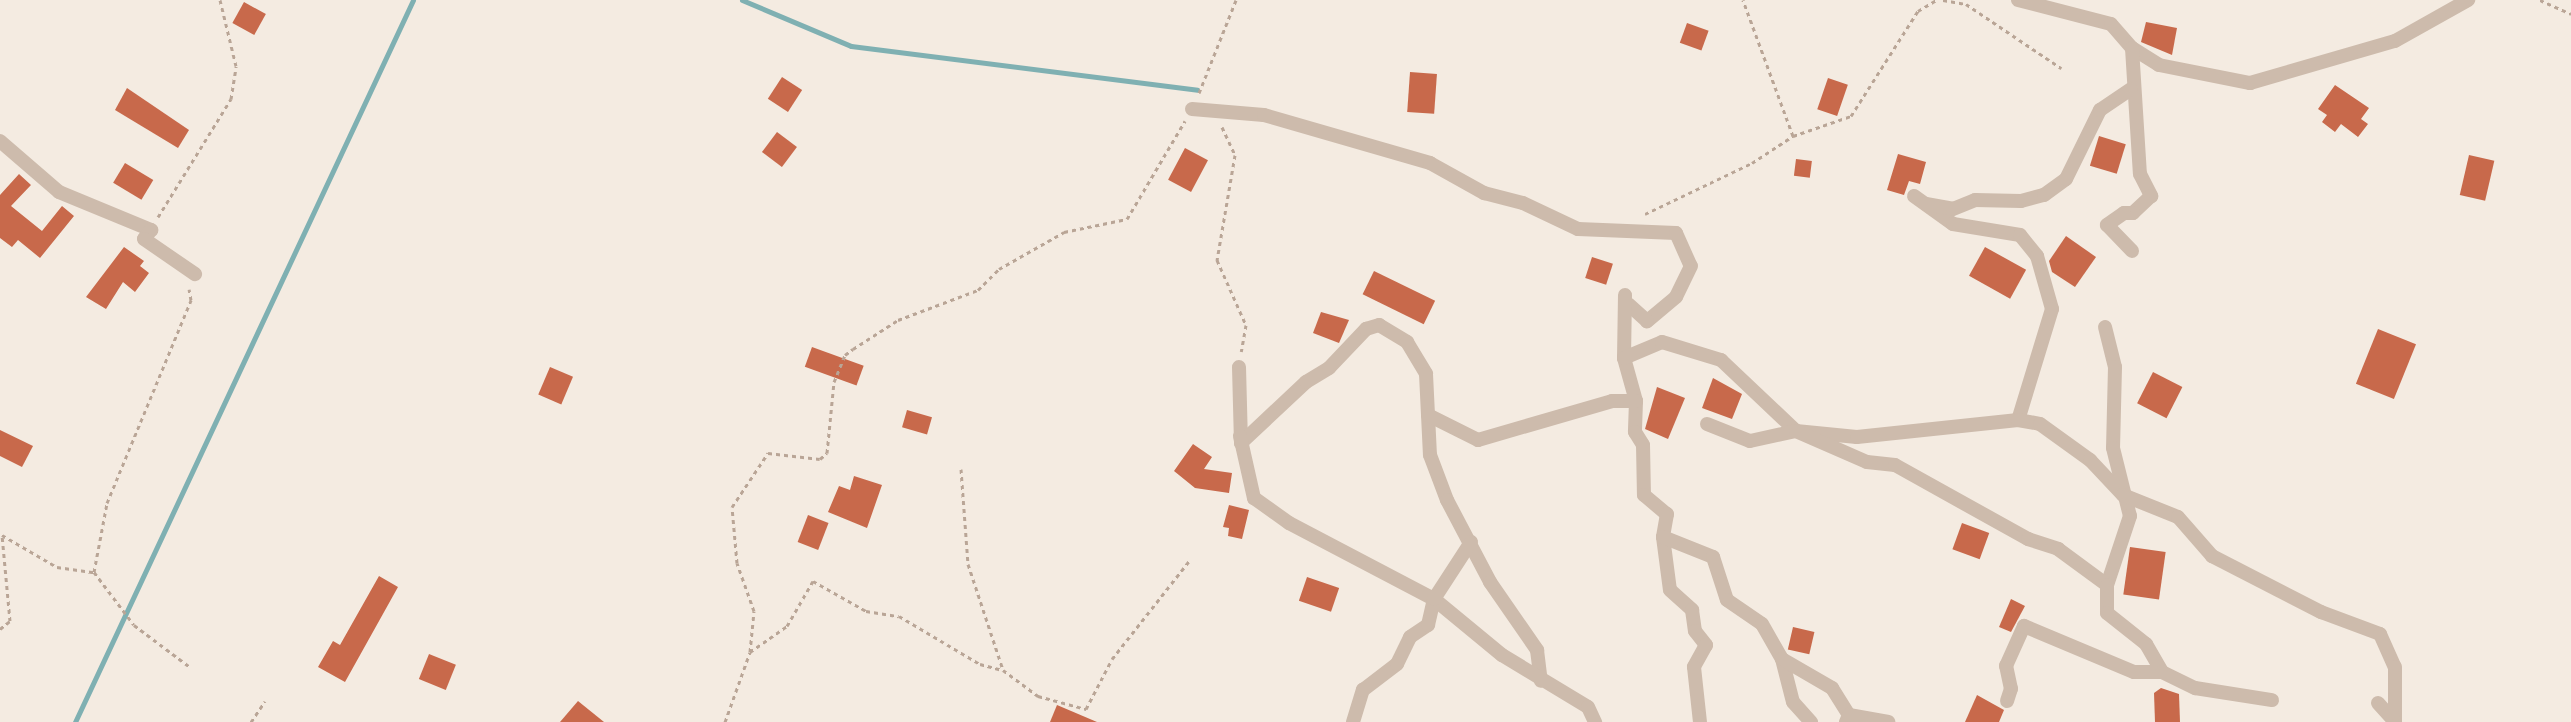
<!DOCTYPE html>
<html>
<head>
<meta charset="utf-8">
<style>
  body { margin:0 }
  #map { position:relative; width:2571px; height:722px; overflow:hidden; background:#f4ebe1; font-family:"Varela Round",sans-serif }
  div>[style] { position:absolute }
  [style*='--x'] { left:calc(var(--x)*1px); top:calc(var(--y)*1px); width:calc(var(--w)*1px); rotate:calc(var(--a)*1deg) }
  .stream>* { height:5px; margin:-2.5px; padding:0 2.5px; transform-origin:2.5px; border-radius:2.5px; background:#7fb0b2 }
  .building>* { inset:0; background:#c8694b; transform-origin:0 0 }
  .path>* { height:3px; margin-top:-1.5px; transform-origin:0; background:repeating-linear-gradient(90deg,#b9a596 0 4px,transparent 0 8px) }
  .minor>* { height:14px; margin:-7px; padding:0 7px; transform-origin:7px; border-radius:7px; background:#cdbbac }
  span { translate:-50% -50%; white-space:nowrap; text-align:center; line-height:1.15; -webkit-text-stroke:6px #fbf5ee; paint-order:stroke }
</style>
</head>
<body>
<div id="map">
  <div class="stream">
    <div style="--x:742;--y:0;--w:118;--a:22.9"></div>
    <div style="--x:851;--y:46;--w:349;--a:7.2"></div>
    <div style="--x:75;--y:722;--w:797;--a:-64.91"></div>
  </div>
  <div class="building">
    <div style="left:244px;top:2px;width:25px;height:24px;rotate:29deg"></div>
    <div style="clip-path:polygon(2146px 22px,2177px 28px,2172px 55px,2141px 42px)"></div>
    <div style="left:1687px;top:23px;width:23px;height:21px;rotate:20deg"></div>
    <div style="left:1410px;top:72px;width:27px;height:40px;rotate:4deg"></div>
    <div style="left:782px;top:77px;width:24px;height:26px;rotate:33deg"></div>
    <div style="left:1828px;top:78px;width:21px;height:33px;rotate:19deg"></div>
    <div style="clip-path:polygon(2335px 85px,2369px 108px,2361px 119px,2368px 124px,2358px 137px,2341px 124px,2335px 132px,2322px 122px,2327px 115px,2318px 109px)"></div>
    <div style="clip-path:polygon(127px 88px,189px 130px,178px 148px,115px 110px)"></div>
    <div style="left:777px;top:132px;width:25px;height:25px;rotate:37deg"></div>
    <div style="left:2099px;top:136px;width:28px;height:31px;rotate:17deg"></div>
    <div style="left:1185px;top:148px;width:26px;height:36px;rotate:28deg"></div>
    <div style="clip-path:polygon(1898px 154px,1926px 162px,1920px 184px,1909px 181px,1904px 195px,1887px 190px)"></div>
    <div style="left:2469px;top:155px;width:26px;height:41px;rotate:13deg"></div>
    <div style="left:1796px;top:159px;width:16px;height:17px;rotate:7deg"></div>
    <div style="left:125px;top:163px;width:33px;height:23px;rotate:31deg"></div>
    <div style="clip-path:polygon(19px 174px,31px 185px,11px 206px,42px 231px,62px 206px,74px 216px,40px 258px,18px 240px,12px 247px,0 238px,0 195px)"></div>
    <div style="clip-path:polygon(2066px 236px,2096px 257px,2075px 287px,2052px 272px,2049px 261px)"></div>
    <div style="clip-path:polygon(124px 247px,144px 261px,140px 266px,149px 273px,135px 292px,123px 282px,106px 309px,86px 297px)"></div>
    <div style="left:1985px;top:247px;width:47px;height:33px;rotate:29deg"></div>
    <div style="left:1592px;top:257px;width:22px;height:22px;rotate:18deg"></div>
    <div style="left:1374px;top:271px;width:68px;height:26px;rotate:26deg"></div>
    <div style="clip-path:polygon(1321px 312px,1349px 320px,1339px 343px,1313px 333px)"></div>
    <div style="left:2378px;top:329px;width:41px;height:59px;rotate:22deg"></div>
    <div style="left:812px;top:347px;width:55px;height:21px;rotate:20deg"></div>
    <div style="left:550px;top:367px;width:25px;height:30px;rotate:23deg"></div>
    <div style="left:2153px;top:372px;width:33px;height:35px;rotate:27deg"></div>
    <div style="clip-path:polygon(1713px 378px,1742px 394px,1732px 419px,1702px 408px)"></div>
    <div style="clip-path:polygon(1657px 387px,1685px 398px,1668px 439px,1645px 429px)"></div>
    <div style="left:907px;top:410px;width:26px;height:18px;rotate:16deg"></div>
    <div style="clip-path:polygon(0 430px,33px 446px,22px 467px,0 456px)"></div>
    <div style="clip-path:polygon(1193px 444px,1212px 457px,1204px 469px,1232px 473px,1229px 493px,1195px 488px,1174px 471px)"></div>
    <div style="clip-path:polygon(854px 476px,882px 485px,867px 528px,828px 512px,839px 486px,850px 490px)"></div>
    <div style="clip-path:polygon(1229px 505px,1249px 510px,1242px 539px,1228px 536px,1229px 528px,1223px 527px)"></div>
    <div style="left:808px;top:515px;width:22px;height:29px;rotate:21deg"></div>
    <div style="left:1962px;top:523px;width:29px;height:28px;rotate:20deg"></div>
    <div style="left:2130px;top:547px;width:36px;height:48px;rotate:8deg"></div>
    <div style="clip-path:polygon(379px 576px,398px 587px,345px 682px,318px 667px,333px 641px,340px 645px)"></div>
    <div style="left:1307px;top:577px;width:34px;height:25px;rotate:19deg"></div>
    <div style="clip-path:polygon(2011px 599px,2025px 606px,2011px 632px,1999px 627px)"></div>
    <div style="left:1793px;top:627px;width:22px;height:23px;rotate:13deg"></div>
    <div style="left:429px;top:654px;width:29px;height:27px;rotate:22deg"></div>
    <div style="clip-path:polygon(2161px 688px,2179px 694px,2180px 722px,2155px 722px,2154px 693px)"></div>
    <div style="clip-path:polygon(1977px 695px,2004px 710px,1999px 722px,1965px 722px)"></div>
    <div style="clip-path:polygon(578px 701px,604px 722px,560px 722px)"></div>
    <div style="clip-path:polygon(1057px 705px,1097px 722px,1050px 722px)"></div>
  </div>
  <div class="path">
    <div style="--x:1943;--y:0;--w:23;--a:10"></div>
    <div style="--x:1966;--y:4;--w:115;--a:34"></div>
    <div style="--x:2540;--y:0;--w:34;--a:24"></div>
    <div style="--x:1199;--y:93;--w:100;--a:-68.3"></div>
    <div style="--x:1222;--y:127;--w:31;--a:65"></div>
    <div style="--x:1235;--y:155;--w:107;--a:99.7"></div>
    <div style="--x:1217;--y:260;--w:71;--a:66"></div>
    <div style="--x:1246;--y:325;--w:27;--a:100"></div>
    <div style="--x:1793;--y:136;--w:61;--a:-19"></div>
    <div style="--x:1851;--y:116;--w:125;--a:-57.5"></div>
    <div style="--x:1918;--y:11;--w:21;--a:-31"></div>
    <div style="--x:1645;--y:214;--w:119;--a:-25.5"></div>
    <div style="--x:1752;--y:163;--w:49;--a:-33.4"></div>
    <div style="--x:1793;--y:136;--w:145;--a:-110.2"></div>
    <div style="--x:158;--y:217;--w:139;--a:-58.3"></div>
    <div style="--x:231;--y:99;--w:33;--a:-81"></div>
    <div style="--x:236;--y:66;--w:68;--a:-103.6"></div>
    <div style="--x:961;--y:469;--w:95;--a:85.8"></div>
    <div style="--x:968;--y:564;--w:112;--a:71.7"></div>
    <div style="--x:94;--y:572;--w:66;--a:53"></div>
    <div style="--x:134;--y:625;--w:70;--a:36.9"></div>
    <div style="--x:0;--y:629;--w:13;--a:-39"></div>
    <div style="--x:10;--y:621;--w:86;--a:-95.3"></div>
    <div style="--x:2;--y:535;--w:64;--a:30.2"></div>
    <div style="--x:57;--y:567;--w:37;--a:8"></div>
    <div style="--x:94;--y:572;--w:70;--a:-79.3"></div>
    <div style="--x:107;--y:503;--w:220;--a:-67.5"></div>
    <div style="--x:191;--y:300;--w:11;--a:-100"></div>
    <div style="--x:750;--y:652;--w:45;--a:-35.1"></div>
    <div style="--x:787;--y:626;--w:52;--a:-60"></div>
    <div style="--x:813;--y:581;--w:61;--a:29.5"></div>
    <div style="--x:866;--y:611;--w:33;--a:9"></div>
    <div style="--x:899;--y:616;--w:94;--a:30.7"></div>
    <div style="--x:980;--y:664;--w:24;--a:15"></div>
    <div style="--x:1003;--y:670;--w:44;--a:36.6"></div>
    <div style="--x:1038;--y:696;--w:50;--a:15.2"></div>
    <div style="--x:1086;--y:709;--w:56;--a:-62.5"></div>
    <div style="--x:1112;--y:659;--w:126;--a:-51.8"></div>
    <div style="--x:251;--y:722;--w:25;--a:-56"></div>
    <div style="--x:725;--y:722;--w:74;--a:-70.3"></div>
    <div style="--x:750;--y:652;--w:41;--a:-84.4"></div>
    <div style="--x:754;--y:611;--w:51;--a:-109.5"></div>
    <div style="--x:737;--y:563;--w:56;--a:-95.1"></div>
    <div style="--x:732;--y:507;--w:65;--a:-56.3"></div>
    <div style="--x:768;--y:453;--w:52;--a:6.6"></div>
    <div style="--x:820;--y:459;--w:9;--a:-41"></div>
    <div style="--x:827;--y:453;--w:71;--a:-84.4"></div>
    <div style="--x:834;--y:382;--w:29;--a:-68"></div>
    <div style="--x:845;--y:355;--w:10;--a:-37"></div>
    <div style="--x:853;--y:349;--w:54;--a:-32.8"></div>
    <div style="--x:898;--y:320;--w:85;--a:-20.6"></div>
    <div style="--x:978;--y:290;--w:30;--a:-45"></div>
    <div style="--x:999;--y:269;--w:75;--a:-29.6"></div>
    <div style="--x:1064;--y:232;--w:64;--a:-11.7"></div>
    <div style="--x:1127;--y:219;--w:114;--a:-59.4"></div>
  </div>
  <div class="minor">
    <div style="--x:2018;--y:0;--w:96;--a:14.5"></div>
    <div style="--x:2111;--y:24;--w:32;--a:49"></div>
    <div style="--x:2132;--y:48;--w:32;--a:32"></div>
    <div style="--x:2159;--y:65;--w:93;--a:11.2"></div>
    <div style="--x:2250;--y:83;--w:151;--a:-16.2"></div>
    <div style="--x:2395;--y:41;--w:84;--a:-29.3"></div>
    <div style="--x:2132;--y:48;--w:126;--a:86.4"></div>
    <div style="--x:2140;--y:174;--w:25;--a:63"></div>
    <div style="--x:2151;--y:196;--w:25;--a:137"></div>
    <div style="--x:2133;--y:213;--w:9;--a:180"></div>
    <div style="--x:2124;--y:213;--w:21;--a:145"></div>
    <div style="--x:2107;--y:225;--w:36;--a:46"></div>
    <div style="--x:1192;--y:109;--w:72;--a:4.8"></div>
    <div style="--x:1264;--y:115;--w:173;--a:16.1"></div>
    <div style="--x:1430;--y:163;--w:62;--a:29.1"></div>
    <div style="--x:1484;--y:193;--w:40;--a:14.4"></div>
    <div style="--x:1523;--y:203;--w:61;--a:25.3"></div>
    <div style="--x:1578;--y:229;--w:98;--a:2.3"></div>
    <div style="--x:1676;--y:233;--w:36;--a:66"></div>
    <div style="--x:1691;--y:266;--w:34;--a:116"></div>
    <div style="--x:1676;--y:297;--w:38;--a:140"></div>
    <div style="--x:1647;--y:321;--w:25;--a:-138"></div>
    <div style="--x:0;--y:141;--w:78;--a:40.8"></div>
    <div style="--x:59;--y:192;--w:100;--a:22.4"></div>
    <div style="--x:151;--y:230;--w:11;--a:128"></div>
    <div style="--x:144;--y:239;--w:62;--a:34.5"></div>
    <div style="--x:1914;--y:196;--w:48;--a:35.7"></div>
    <div style="--x:1953;--y:224;--w:68;--a:9.3"></div>
    <div style="--x:2020;--y:235;--w:27;--a:51"></div>
    <div style="--x:2037;--y:256;--w:55;--a:74.2"></div>
    <div style="--x:2052;--y:309;--w:116;--a:107"></div>
    <div style="--x:1926;--y:204;--w:27;--a:10"></div>
    <div style="--x:1953;--y:209;--w:24;--a:-22"></div>
    <div style="--x:1975;--y:200;--w:46;--a:1.2"></div>
    <div style="--x:2021;--y:201;--w:24;--a:-15"></div>
    <div style="--x:2044;--y:195;--w:27;--a:-36"></div>
    <div style="--x:2066;--y:179;--w:77;--a:-63.8"></div>
    <div style="--x:2100;--y:110;--w:37;--a:-34"></div>
    <div style="--x:1625;--y:295;--w:63;--a:90.9"></div>
    <div style="--x:1624;--y:358;--w:45;--a:74.4"></div>
    <div style="--x:1636;--y:401;--w:31;--a:92"></div>
    <div style="--x:1635;--y:432;--w:15;--a:58"></div>
    <div style="--x:1643;--y:445;--w:50;--a:88.9"></div>
    <div style="--x:1644;--y:495;--w:30;--a:40"></div>
    <div style="--x:1667;--y:514;--w:23;--a:100"></div>
    <div style="--x:1663;--y:537;--w:53;--a:82.5"></div>
    <div style="--x:1670;--y:590;--w:30;--a:42"></div>
    <div style="--x:1692;--y:610;--w:21;--a:82"></div>
    <div style="--x:1695;--y:631;--w:18;--a:52"></div>
    <div style="--x:1706;--y:645;--w:25;--a:119"></div>
    <div style="--x:1694;--y:667;--w:55;--a:83.8"></div>
    <div style="--x:2105;--y:327;--w:41;--a:76"></div>
    <div style="--x:2115;--y:367;--w:81;--a:91.4"></div>
    <div style="--x:2113;--y:448;--w:70;--a:76"></div>
    <div style="--x:2130;--y:516;--w:73;--a:108.4"></div>
    <div style="--x:1624;--y:358;--w:41;--a:-22.8"></div>
    <div style="--x:1662;--y:342;--w:62;--a:17"></div>
    <div style="--x:1721;--y:360;--w:103;--a:43.4"></div>
    <div style="--x:1796;--y:431;--w:61;--a:5.6"></div>
    <div style="--x:1857;--y:437;--w:162;--a:-6"></div>
    <div style="--x:2018;--y:420;--w:22;--a:10"></div>
    <div style="--x:2040;--y:424;--w:62;--a:35.8"></div>
    <div style="--x:2090;--y:460;--w:48;--a:46.7"></div>
    <div style="--x:2123;--y:495;--w:59;--a:21.8"></div>
    <div style="--x:2178;--y:517;--w:52;--a:48.9"></div>
    <div style="--x:2212;--y:556;--w:123;--a:27.2"></div>
    <div style="--x:2321;--y:612;--w:63;--a:20.4"></div>
    <div style="--x:2380;--y:634;--w:36;--a:66"></div>
    <div style="--x:2395;--y:667;--w:55;--a:90"></div>
    <div style="--x:1239;--y:367;--w:76;--a:88.5"></div>
    <div style="--x:1241;--y:443;--w:89;--a:-43.2"></div>
    <div style="--x:1306;--y:382;--w:27;--a:-31"></div>
    <div style="--x:1329;--y:368;--w:54;--a:-46.5"></div>
    <div style="--x:1366;--y:329;--w:14;--a:-17"></div>
    <div style="--x:1379;--y:325;--w:33;--a:31"></div>
    <div style="--x:1407;--y:342;--w:37;--a:59"></div>
    <div style="--x:1426;--y:374;--w:81;--a:87.2"></div>
    <div style="--x:1430;--y:455;--w:48;--a:69.3"></div>
    <div style="--x:1447;--y:500;--w:93;--a:62.3"></div>
    <div style="--x:1490;--y:582;--w:83;--a:55.3"></div>
    <div style="--x:1537;--y:650;--w:31;--a:83"></div>
    <div style="--x:1428;--y:415;--w:56;--a:26.6"></div>
    <div style="--x:1478;--y:440;--w:140;--a:-16.2"></div>
    <div style="--x:1612;--y:401;--w:24;--a:0"></div>
    <div style="--x:1707;--y:424;--w:46;--a:21.6"></div>
    <div style="--x:1750;--y:441;--w:47;--a:-12.3"></div>
    <div style="--x:1796;--y:431;--w:77;--a:23.6"></div>
    <div style="--x:1867;--y:462;--w:28;--a:6"></div>
    <div style="--x:1895;--y:465;--w:152;--a:29.1"></div>
    <div style="--x:2028;--y:539;--w:32;--a:18"></div>
    <div style="--x:2058;--y:549;--w:61;--a:36.3"></div>
    <div style="--x:2107;--y:585;--w:28;--a:90"></div>
    <div style="--x:2107;--y:613;--w:50;--a:38.5"></div>
    <div style="--x:2146;--y:644;--w:32;--a:60"></div>
    <div style="--x:1240;--y:436;--w:64;--a:77.3"></div>
    <div style="--x:1254;--y:498;--w:43;--a:35.5"></div>
    <div style="--x:1289;--y:523;--w:164;--a:27.7"></div>
    <div style="--x:1434;--y:599;--w:88;--a:39.5"></div>
    <div style="--x:1502;--y:655;--w:100;--a:31.2"></div>
    <div style="--x:1588;--y:707;--w:17;--a:65"></div>
    <div style="--x:1663;--y:537;--w:54;--a:21.8"></div>
    <div style="--x:1713;--y:557;--w:45;--a:72"></div>
    <div style="--x:1727;--y:600;--w:42;--a:34.4"></div>
    <div style="--x:1762;--y:624;--w:40;--a:60.3"></div>
    <div style="--x:1782;--y:659;--w:44;--a:75.7"></div>
    <div style="--x:1793;--y:702;--w:27;--a:48"></div>
    <div style="--x:1782;--y:659;--w:58;--a:30.1"></div>
    <div style="--x:1832;--y:688;--w:32;--a:58"></div>
    <div style="--x:2007;--y:701;--w:13;--a:-72"></div>
    <div style="--x:2011;--y:689;--w:24;--a:-102"></div>
    <div style="--x:2006;--y:666;--w:44;--a:-65.8"></div>
    <div style="--x:2024;--y:626;--w:119;--a:22.7"></div>
    <div style="--x:2134;--y:672;--w:28;--a:0"></div>
    <div style="--x:2162;--y:672;--w:37;--a:26"></div>
    <div style="--x:2195;--y:688;--w:78;--a:8.9"></div>
    <div style="--x:2378;--y:703;--w:25;--a:48"></div>
    <div style="--x:1353;--y:722;--w:34;--a:-73"></div>
    <div style="--x:1363;--y:690;--w:43;--a:-37.4"></div>
    <div style="--x:1397;--y:664;--w:30;--a:-64"></div>
    <div style="--x:1410;--y:637;--w:22;--a:-34"></div>
    <div style="--x:1428;--y:625;--w:27;--a:-77"></div>
    <div style="--x:1434;--y:599;--w:68;--a:-57"></div>
    <div style="--x:1846;--y:722;--w:8;--a:-67"></div>
    <div style="--x:1849;--y:715;--w:40;--a:10"></div>
  </div>
</div>
</body>
</html>
